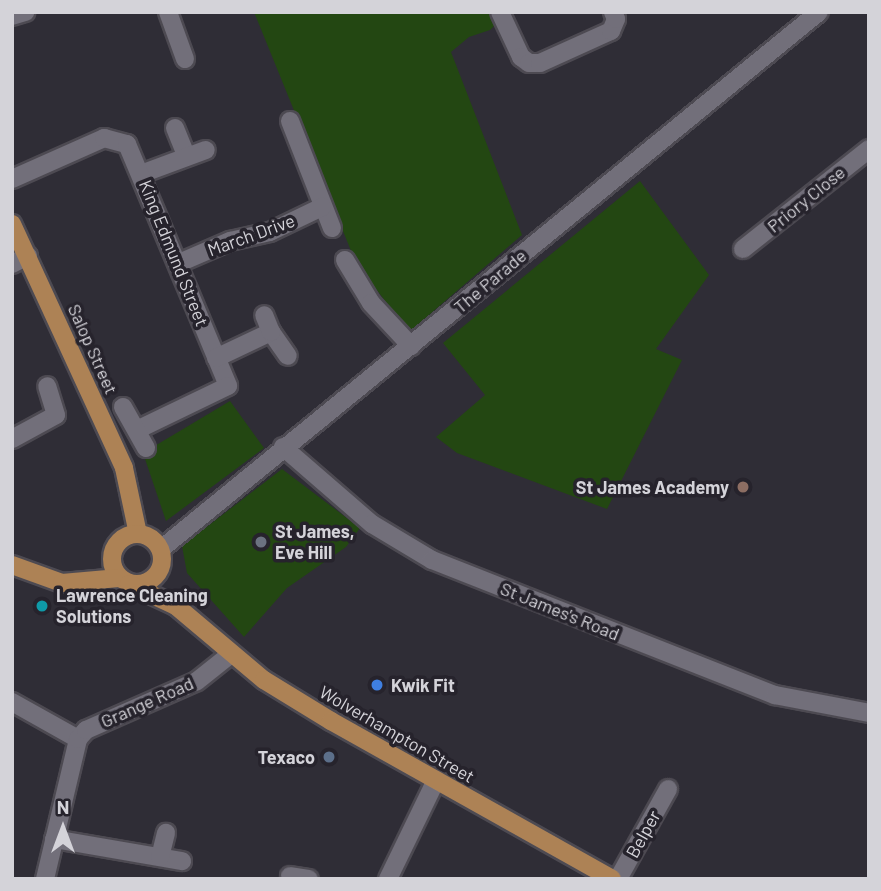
<!DOCTYPE html>
<html>
<head>
<meta charset="utf-8">
<style>
  body { margin:0 }
  #map { position:relative; width:881px; height:891px; overflow:hidden; background:#2f2d36; font-family:Barlow,sans-serif }
  div>[style] { position:absolute }
  [style*='--x'] { left:calc(var(--x)*1px); top:calc(var(--y)*1px); width:calc(var(--w)*1px); rotate:calc(var(--a)*1deg) }
  .green>* { inset:0; background:#234712 }
  .roads { filter:drop-shadow(2px 0 #4d4a52) drop-shadow(-2px 0 #4d4a52) drop-shadow(0 2px #4d4a52) drop-shadow(0 -2px #4d4a52) }
  .minor>* { height:18px; margin:-9px; padding:0 9px; transform-origin:9px; border-radius:9px; background:#726f7a }
  .major>* { height:18px; margin:-9px; padding:0 9px; transform-origin:9px; border-radius:9px; background:#ad8255 }
  .major>.ring { margin:-9px; padding:0; box-sizing:content-box; background:none; border:18px solid #ad8255; border-radius:50% }
  .dots>* { width:19px; height:19px; translate:-50% -50%; box-sizing:border-box; border:4px solid #26232c; border-radius:50% }
  span { translate:-50% -50%; white-space:nowrap; text-align:center; line-height:1.15; -webkit-text-stroke:7px #26232c; paint-order:stroke }
  .street-label { font-size:18px; color:#d4d3d9 }
  .poi-label { font-size:18px; color:#d4d3d9; font-weight:700 }
  .right { translate:-100% -50%; text-align:right }
  .left { translate:0 -50%; text-align:left }
  .frame { position:absolute; inset:0; border:14px solid #d4d3d9; pointer-events:none }
  .north { position:absolute; left:28px; top:793px; width:70px; height:70px; -webkit-text-stroke:5px #26232c; paint-order:stroke; rotate:0deg; font-size:19px; font-weight:700; line-height:28px; text-align:center; color:#d4d3d9 }
  .north::after { content:''; display:block; margin:auto; width:24px; height:32px; background:#d4d3d9; clip-path:polygon(50% 0,100% 100%,50% 72%,0 100%) }
</style>
</head>
<body>
<div id="map">
  <div class="green">
    <div style="clip-path:polygon(254px 12px,495px 12px,497px 23px,490px 30px,469px 37px,451px 52px,522px 235px,409px 332px,356px 263px)"></div>
    <div style="clip-path:polygon(640px 181px,709px 275px,656px 349px,682px 360px,607px 509px,457px 453px,436px 437px,485px 395px,443px 343px)"></div>
    <div style="clip-path:polygon(230px 401px,264px 448px,166px 521px,143px 453px)"></div>
    <div style="clip-path:polygon(282px 469px,360px 528px,346px 547px,287px 588px,244px 637px,187px 573px,182px 546px)"></div>
  </div>
  <div class="roads">
    <div class="minor">
      <div style="--x:168;--y:12;--w:50;--a:70.1"></div>
      <div style="--x:500;--y:12;--w:50;--a:65"></div>
      <div style="--x:521;--y:57;--w:10;--a:37"></div>
      <div style="--x:529;--y:63;--w:11;--a:0"></div>
      <div style="--x:540;--y:63;--w:78;--a:-24.3"></div>
      <div style="--x:611;--y:31;--w:13;--a:-67"></div>
      <div style="--x:616;--y:19;--w:8;--a:-113"></div>
      <div style="--x:12;--y:16;--w:14;--a:-17"></div>
      <div style="--x:290;--y:121;--w:115;--a:68.6"></div>
      <div style="--x:175;--y:128;--w:31;--a:68"></div>
      <div style="--x:141;--y:174;--w:69;--a:-20.3"></div>
      <div style="--x:12;--y:179;--w:101;--a:-24"></div>
      <div style="--x:104;--y:138;--w:24;--a:15"></div>
      <div style="--x:127;--y:144;--w:262;--a:67.3"></div>
      <div style="--x:228;--y:386;--w:101;--a:154.2"></div>
      <div style="--x:743;--y:249;--w:161;--a:-38.4"></div>
      <div style="--x:345;--y:260;--w:50;--a:58.8"></div>
      <div style="--x:371;--y:303;--w:59;--a:47.1"></div>
      <div style="--x:179;--y:263;--w:56;--a:-23.3"></div>
      <div style="--x:230;--y:241;--w:41;--a:-12.7"></div>
      <div style="--x:270;--y:232;--w:58;--a:-25.7"></div>
      <div style="--x:12;--y:264;--w:18;--a:-27"></div>
      <div style="--x:271;--y:332;--w:29;--a:55"></div>
      <div style="--x:216;--y:358;--w:61;--a:-25.3"></div>
      <div style="--x:271;--y:332;--w:18;--a:-112"></div>
      <div style="--x:123;--y:407;--w:47;--a:60.7"></div>
      <div style="--x:12;--y:439;--w:50;--a:-28.6"></div>
      <div style="--x:56;--y:415;--w:30;--a:-107"></div>
      <div style="--x:283;--y:447;--w:118;--a:40.9"></div>
      <div style="--x:372;--y:524;--w:70;--a:31"></div>
      <div style="--x:432;--y:560;--w:369;--a:21.5"></div>
      <div style="--x:775;--y:695;--w:96;--a:10.8"></div>
      <div style="--x:161;--y:549;--w:849;--a:-39.22"></div>
      <div style="--x:12;--y:702;--w:76;--a:29.3"></div>
      <div style="--x:54;--y:839;--w:130;--a:9.8"></div>
      <div style="--x:160;--y:857;--w:25;--a:-76"></div>
      <div style="--x:290;--y:876;--w:19;--a:9"></div>
      <div style="--x:45;--y:879;--w:144;--a:-76.7"></div>
      <div style="--x:78;--y:739;--w:12;--a:-48"></div>
      <div style="--x:86;--y:730;--w:121;--a:-23.8"></div>
      <div style="--x:197;--y:681;--w:43;--a:-38.5"></div>
      <div style="--x:388;--y:879;--w:110;--a:-64.1"></div>
      <div style="--x:618;--y:879;--w:103;--a:-60.9"></div>
    </div>
    <div class="major">
      <div style="--x:12;--y:224;--w:268;--a:65.3"></div>
      <div style="--x:124;--y:468;--w:67;--a:78"></div>
      <div class="ring" style="left:112px;top:534px;width:32px;height:32px"></div>
      <div style="--x:12;--y:565;--w:53;--a:19.8"></div>
      <div style="--x:62;--y:583;--w:57;--a:-5"></div>
      <div style="--x:129;--y:584;--w:52;--a:25.1"></div>
      <div style="--x:176;--y:606;--w:115;--a:40.1"></div>
      <div style="--x:264;--y:680;--w:79;--a:31.5"></div>
      <div style="--x:331;--y:721;--w:322;--a:29.3"></div>
    </div>
  </div>
  <div class="dots">
    <div style="left:743px;top:487px;background:#8d6e63"></div>
    <div style="left:261px;top:542px;background:#6b7280"></div>
    <div style="left:42px;top:606px;background:#0f9aa8"></div>
    <div style="left:377px;top:685px;background:#3f7fe0"></div>
    <div style="left:329px;top:757px;background:#5c6f8a"></div>
  </div>
  <div class="street-label">
    <span style="left:806px;top:199px;rotate:-39deg">Priory Close</span>
    <span style="left:251px;top:235px;rotate:-20deg">March Drive</span>
    <span style="left:174px;top:253px;rotate:68deg">King Edmund Street</span>
    <span style="left:490px;top:281px;rotate:-40deg">The Parade</span>
    <span style="left:93px;top:349px;rotate:66deg">Salop Street</span>
    <span style="left:560px;top:611px;rotate:22deg">St James's Road</span>
    <span style="left:147px;top:702px;rotate:-24deg">Grange Road</span>
    <span style="left:397px;top:734px;rotate:30deg">Wolverhampton Street</span>
    <span style="left:643px;top:834px;rotate:-61deg">Belper</span>
  </div>
  <div class="poi-label">
    <span class="right" style="left:729px;top:487px">St James Academy</span>
    <span class="left" style="left:275px;top:542px">St James,<br>Eve Hill</span>
    <span class="left" style="left:56px;top:606px">Lawrence Cleaning<br>Solutions</span>
    <span class="left" style="left:391px;top:685px">Kwik Fit</span>
    <span class="right" style="left:315px;top:757px">Texaco</span>
  </div>
  <div class="frame"></div>
  <div class="north">N</div>
</div>
</body>
</html>
